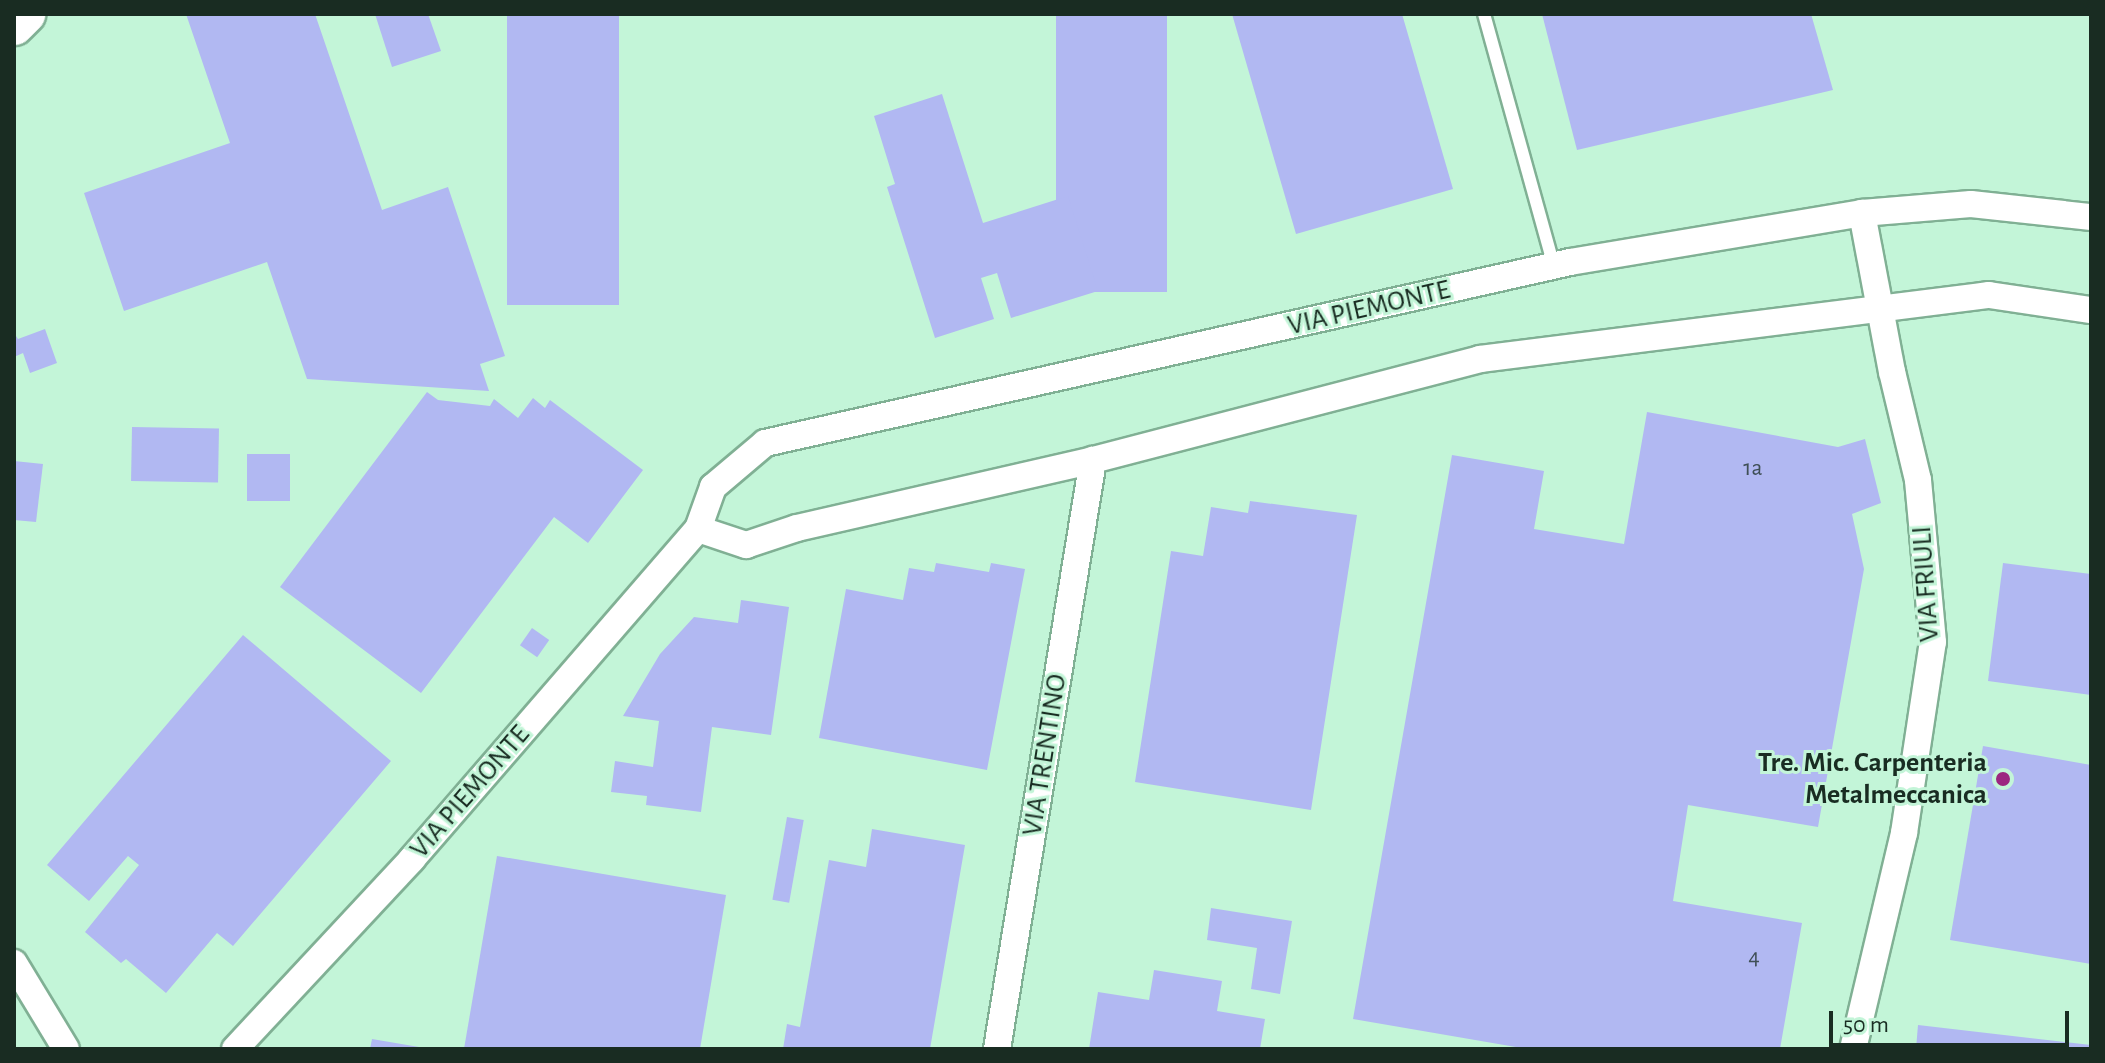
<!DOCTYPE html>
<html>
<head>
<meta charset="utf-8">
<style>
  body { margin:0 }
  #map { position:relative; width:2105px; height:1063px; overflow:hidden; background:#c3f5d8; font-family:"Alegreya Sans",sans-serif }
  div>[style] { position:absolute }
  [style*='--x'] { left:calc(var(--x)*1px); top:calc(var(--y)*1px); width:calc(var(--w)*1px); rotate:calc(var(--a)*1deg) }
  .building>* { inset:0; background:#b1b8f2; transform-origin:0 0 }
  .roads { filter:drop-shadow(2px 0 #80b094) drop-shadow(-2px 0 #80b094) drop-shadow(0 2px #80b094) drop-shadow(0 -2px #80b094) }
  .lane>* { height:12px; margin:-6px; padding:0 6px; transform-origin:6px; border-radius:6px; background:#fff }
  .street>* { height:26px; margin:-13px; padding:0 13px; transform-origin:13px; border-radius:13px; background:#fff }
  .primary>* { height:40px; margin:-20px; padding:0 20px; transform-origin:20px; border-radius:20px; background:#fff }
  .dots>* { width:22px; height:22px; translate:-50% -50%; box-sizing:border-box; border:4px solid #c3f5d8; border-radius:50% }
  span { translate:-50% -50%; white-space:nowrap; text-align:center; line-height:1.15; -webkit-text-stroke:6px #c3f5d8; paint-order:stroke }
  .number-label { font-size:24px; color:#3f4f56 }
  .number-label span { -webkit-text-stroke-width:0 }
  .street-label { font-size:28px; color:#192c22 }
  .poi-label { font-size:28px; color:#192c22; font-weight:700 }
  .right { translate:-100% -50%; text-align:right }
  .frame { position:absolute; inset:0; border:16px solid #192c22; pointer-events:none }
  .scale { position:absolute; left:1829px; top:1011px; width:240px; height:36px; box-sizing:border-box; border:4px solid #192c22; border-top:0; padding-left:10px; font-size:24px; line-height:28px; white-space:nowrap; color:#192c22; -webkit-text-stroke:6px #c3f5d8; paint-order:stroke }
</style>
</head>
<body>
<div id="map">
  <div class="building">
    <div style="clip-path:polygon(186px 14px,315px 14px,382px 210px,448px 187px,505px 356px,480px 364px,489px 391px,307px 379px,267px 262px,124px 311px,84px 193px,230px 143px)"></div>
    <div style="clip-path:polygon(375px 14px,428px 14px,441px 51px,392px 67px)"></div>
    <div style="left:507px;top:14px;width:112px;height:291px"></div>
    <div style="left:1056px;top:14px;width:111px;height:278px"></div>
    <div style="clip-path:polygon(1232px 14px,1402px 14px,1453px 189px,1296px 234px)"></div>
    <div style="clip-path:polygon(1542px 14px,1811px 14px,1833px 90px,1577px 150px)"></div>
    <div style="clip-path:polygon(942px 94px,983px 223px,1068px 196px,1098px 291px,1011px 318px,997px 273px,981px 278px,994px 319px,935px 338px,887px 187px,895px 184px,874px 116px)"></div>
    <div style="clip-path:polygon(45px 329px,57px 363px,30px 373px,23px 353px,14px 357px,14px 333px,18px 339px)"></div>
    <div style="clip-path:polygon(427px 392px,438px 400px,490px 406px,494px 399px,518px 418px,533px 398px,545px 408px,550px 400px,643px 470px,588px 543px,554px 517px,421px 693px,280px 587px)"></div>
    <div style="clip-path:polygon(1647px 412px,1838px 447px,1865px 439px,1881px 503px,1852px 514px,1864px 569px,1818px 827px,1688px 805px,1673px 901px,1802px 923px,1780px 1049px,1527px 1049px,1353px 1019px,1452px 455px,1544px 471px,1534px 529px,1624px 544px)"></div>
    <div style="left:132px;top:427px;width:87px;height:54px;rotate:1deg"></div>
    <div style="left:247px;top:454px;width:43px;height:47px"></div>
    <div style="clip-path:polygon(14px 461px,43px 464px,36px 522px,14px 520px)"></div>
    <div style="clip-path:polygon(1250px 501px,1357px 515px,1311px 810px,1135px 782px,1171px 551px,1203px 556px,1211px 507px,1248px 513px)"></div>
    <div style="clip-path:polygon(936px 563px,989px 572px,991px 563px,1025px 569px,987px 770px,819px 738px,846px 589px,903px 600px,909px 568px,934px 572px)"></div>
    <div style="clip-path:polygon(2003px 563px,2091px 574px,2091px 695px,1988px 681px)"></div>
    <div style="clip-path:polygon(741px 600px,789px 607px,771px 735px,712px 727px,701px 812px,646px 805px,647px 796px,611px 792px,615px 761px,653px 767px,659px 721px,623px 716px,660px 654px,694px 617px,738px 623px)"></div>
    <div style="left:532px;top:628px;width:21px;height:21px;rotate:35deg"></div>
    <div style="clip-path:polygon(243px 635px,391px 761px,233px 946px,217px 933px,166px 993px,126px 959px,121px 963px,85px 932px,139px 865px,128px 856px,89px 901px,47px 865px)"></div>
    <div style="clip-path:polygon(1983px 746px,2091px 765px,2091px 964px,1950px 940px)"></div>
    <div style="left:787px;top:817px;width:17px;height:84px;rotate:10deg"></div>
    <div style="clip-path:polygon(872px 829px,965px 845px,930px 1049px,783px 1049px,787px 1024px,800px 1027px,829px 860px,866px 867px)"></div>
    <div style="clip-path:polygon(497px 856px,726px 895px,700px 1049px,464px 1049px)"></div>
    <div style="clip-path:polygon(1211px 908px,1292px 921px,1280px 994px,1251px 989px,1257px 948px,1207px 940px)"></div>
    <div style="clip-path:polygon(1154px 970px,1222px 981px,1217px 1011px,1265px 1019px,1260px 1049px,1089px 1049px,1098px 992px,1149px 1000px)"></div>
    <div style="clip-path:polygon(1918px 1025px,2091px 1045px,2091px 1049px,1916px 1049px)"></div>
    <div style="clip-path:polygon(372px 1039px,419px 1047px,418px 1049px,370px 1049px)"></div>
  </div>
  <div class="roads">
    <div class="lane">
      <div style="--x:1484;--y:14;--w:262;--a:74.5"></div>
    </div>
    <div class="street">
      <div style="--x:698;--y:529;--w:51;--a:18.4"></div>
      <div style="--x:746;--y:545;--w:54;--a:-18.4"></div>
      <div style="--x:797;--y:528;--w:304;--a:-12.9"></div>
      <div style="--x:1093;--y:460;--w:400;--a:-14.6"></div>
      <div style="--x:1480;--y:359;--w:513;--a:-7.17"></div>
      <div style="--x:1989;--y:295;--w:103;--a:8.4"></div>
      <div style="--x:14;--y:963;--w:100;--a:58.8"></div>
      <div style="--x:235;--y:1049;--w:260;--a:-47"></div>
      <div style="--x:412;--y:859;--w:437;--a:-49.1"></div>
      <div style="--x:698;--y:529;--w:45;--a:-70.3"></div>
      <div style="--x:713;--y:487;--w:68;--a:-40.2"></div>
      <div style="--x:765;--y:443;--w:825;--a:-12.67"></div>
      <div style="--x:1570;--y:262;--w:296;--a:-9.5"></div>
      <div style="--x:1862;--y:213;--w:109;--a:-4.7"></div>
      <div style="--x:1971;--y:204;--w:121;--a:6.2"></div>
      <div style="--x:997;--y:1049;--w:597;--a:-80.74"></div>
      <div style="--x:1853;--y:1049;--w:222;--a:-76.7"></div>
      <div style="--x:1904;--y:833;--w:193;--a:-81.4"></div>
      <div style="--x:1933;--y:642;--w:163;--a:-95.3"></div>
      <div style="--x:1918;--y:480;--w:111;--a:-103.5"></div>
      <div style="--x:1892;--y:372;--w:162;--a:-100.7"></div>
    </div>
    <div class="primary">
      <div style="--x:14;--y:25;--w:16;--a:-45"></div>
    </div>
  </div>
  <div class="dots">
    <div style="left:2003px;top:779px;background:#9c2680"></div>
  </div>
  <div class="number-label">
    <span style="left:1753px;top:469px">1a</span>
    <span style="left:1754px;top:958px">4</span>
  </div>
  <div class="street-label">
    <span style="left:1369px;top:308px;rotate:-13deg">VIA PIEMONTE</span>
    <span style="left:1926px;top:584px;rotate:-94deg">VIA FRIULI</span>
    <span style="left:1045px;top:755px;rotate:-81deg">VIA TRENTINO</span>
    <span style="left:470px;top:792px;rotate:-49deg">VIA PIEMONTE</span>
  </div>
  <div class="poi-label">
    <span class="right" style="left:1987px;top:779px">Tre. Mic. Carpenteria<br>Metalmeccanica</span>
  </div>
  <div class="frame"></div>
  <div class="scale">50 m</div>
</div>
</body>
</html>
